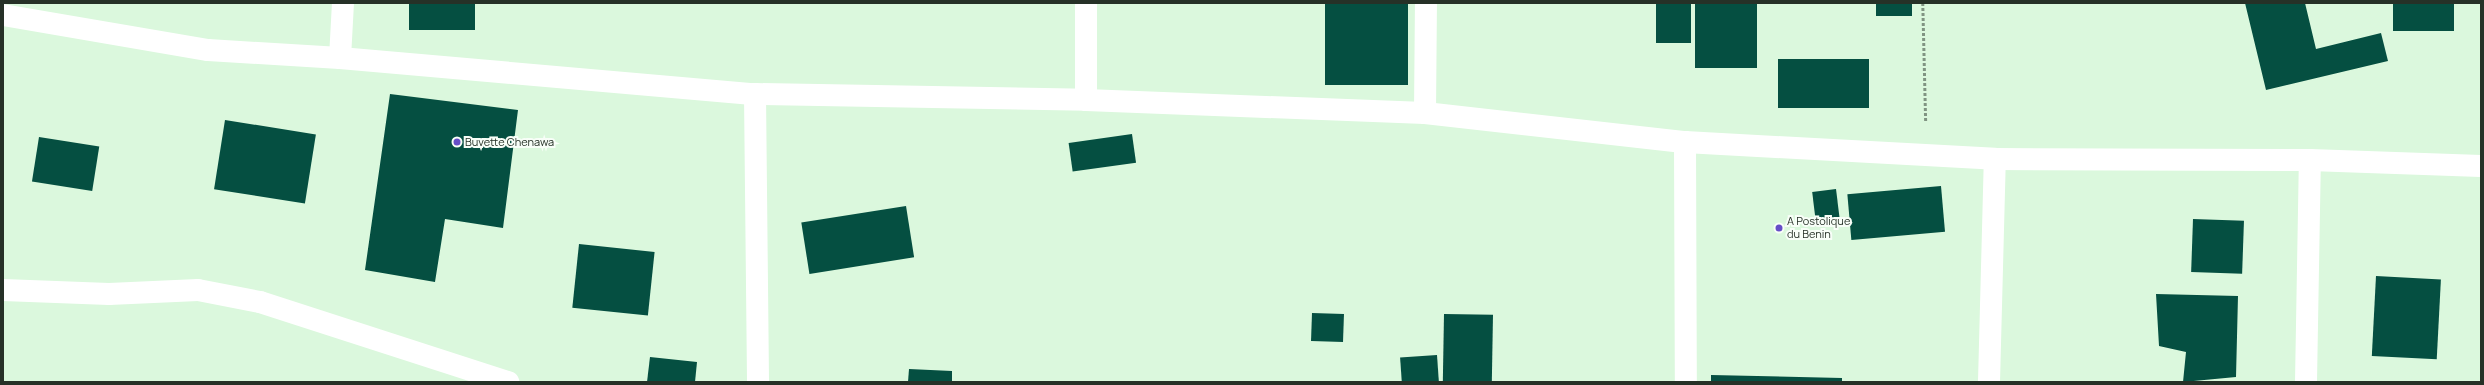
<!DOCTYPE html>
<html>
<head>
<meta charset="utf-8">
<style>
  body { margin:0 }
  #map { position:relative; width:2484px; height:385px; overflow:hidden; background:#dbf8dd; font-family:Manrope,sans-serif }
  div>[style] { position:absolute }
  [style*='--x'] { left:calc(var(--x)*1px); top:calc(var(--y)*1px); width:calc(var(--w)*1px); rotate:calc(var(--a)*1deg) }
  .building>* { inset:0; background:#054f41; transform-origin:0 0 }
  .path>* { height:2.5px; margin-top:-1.25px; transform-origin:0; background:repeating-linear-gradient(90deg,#809482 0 3px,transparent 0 5px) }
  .minor>* { height:22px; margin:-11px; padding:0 11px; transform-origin:11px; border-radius:11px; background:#fff }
  .dots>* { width:11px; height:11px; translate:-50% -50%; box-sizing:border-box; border:2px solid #f8fef8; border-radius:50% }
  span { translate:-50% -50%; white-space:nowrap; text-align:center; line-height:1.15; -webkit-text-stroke:4px #f8fef8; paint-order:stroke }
  .poi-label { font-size:11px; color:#263127 }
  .left { translate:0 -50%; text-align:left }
  .frame { position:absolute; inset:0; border:4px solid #263127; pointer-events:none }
</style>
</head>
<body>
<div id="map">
  <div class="building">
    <div style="left:409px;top:3px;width:66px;height:27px"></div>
    <div style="left:1325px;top:3px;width:83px;height:82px"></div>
    <div style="left:1656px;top:3px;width:35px;height:40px"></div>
    <div style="left:1695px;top:3px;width:62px;height:65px"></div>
    <div style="left:1876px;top:3px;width:36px;height:13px"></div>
    <div style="clip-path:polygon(2245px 3px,2305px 3px,2316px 49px,2381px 33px,2388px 61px,2266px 90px)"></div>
    <div style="left:2393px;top:3px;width:61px;height:28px"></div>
    <div style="left:1869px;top:59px;width:49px;height:91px;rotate:90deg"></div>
    <div style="clip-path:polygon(390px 94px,518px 110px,503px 228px,445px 219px,435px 282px,365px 270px)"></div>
    <div style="left:225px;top:120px;width:92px;height:70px;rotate:9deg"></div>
    <div style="left:1132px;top:134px;width:29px;height:64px;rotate:82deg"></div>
    <div style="left:39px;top:137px;width:61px;height:45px;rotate:9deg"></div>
    <div style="left:1941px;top:186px;width:46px;height:94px;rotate:85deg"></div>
    <div style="left:1836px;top:189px;width:32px;height:24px;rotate:83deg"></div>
    <div style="left:906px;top:206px;width:52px;height:106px;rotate:81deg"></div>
    <div style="left:2193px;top:219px;width:51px;height:53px;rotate:2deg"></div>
    <div style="left:579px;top:244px;width:76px;height:64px;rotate:6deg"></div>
    <div style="left:2376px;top:276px;width:65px;height:80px;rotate:3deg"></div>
    <div style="clip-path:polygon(2156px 294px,2238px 296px,2236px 377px,2183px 382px,2186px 352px,2159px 346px)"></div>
    <div style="left:1312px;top:313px;width:32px;height:28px;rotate:2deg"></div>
    <div style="left:1444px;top:314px;width:49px;height:68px;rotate:1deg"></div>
    <div style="left:1437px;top:355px;width:27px;height:37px;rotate:86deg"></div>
    <div style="clip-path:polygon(650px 357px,697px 362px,695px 382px,647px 382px)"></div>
    <div style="clip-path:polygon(909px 369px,952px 371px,952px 382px,908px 382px)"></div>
    <div style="clip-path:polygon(1711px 375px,1842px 378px,1842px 382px,1711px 382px)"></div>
  </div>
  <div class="path">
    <div style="--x:1923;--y:3;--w:119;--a:88.6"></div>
  </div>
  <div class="minor">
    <div style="--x:3;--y:15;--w:208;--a:9.7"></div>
    <div style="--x:208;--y:50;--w:132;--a:3.5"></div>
    <div style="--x:340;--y:58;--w:417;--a:5"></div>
    <div style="--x:755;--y:94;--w:331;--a:1"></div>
    <div style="--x:1086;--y:100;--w:339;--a:2.2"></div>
    <div style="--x:1425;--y:113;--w:262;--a:6.4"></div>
    <div style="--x:1685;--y:142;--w:310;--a:3.1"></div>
    <div style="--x:1995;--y:159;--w:315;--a:0.2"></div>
    <div style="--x:2310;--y:160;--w:171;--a:2"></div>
    <div style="--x:340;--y:58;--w:55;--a:-86.9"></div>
    <div style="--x:755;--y:94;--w:288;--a:89.4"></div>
    <div style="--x:1086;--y:100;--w:97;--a:-90"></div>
    <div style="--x:1425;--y:113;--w:110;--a:-89.5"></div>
    <div style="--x:1685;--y:142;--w:240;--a:89.8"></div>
    <div style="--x:3;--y:290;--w:106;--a:2.2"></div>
    <div style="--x:109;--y:294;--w:89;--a:-2.6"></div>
    <div style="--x:198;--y:290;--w:63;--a:11"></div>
    <div style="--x:260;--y:302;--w:261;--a:17.9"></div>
    <div style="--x:1989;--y:382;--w:223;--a:-88.5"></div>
    <div style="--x:2306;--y:382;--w:222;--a:-89"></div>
  </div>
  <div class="dots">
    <div style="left:457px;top:142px;background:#664dc7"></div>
    <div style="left:1779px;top:228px;background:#664dc7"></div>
  </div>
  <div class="poi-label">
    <span class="left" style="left:465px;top:142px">Buvette Chenawa</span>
    <span class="left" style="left:1787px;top:228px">A Postolique<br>du Benin</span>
  </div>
  <div class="frame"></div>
</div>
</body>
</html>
